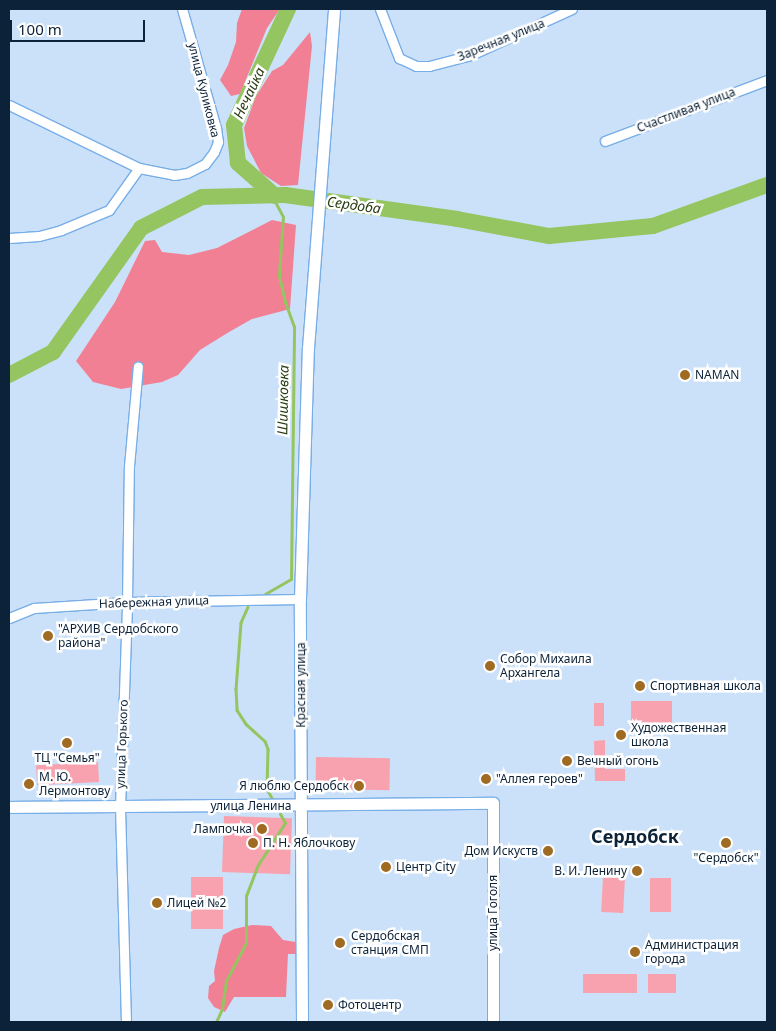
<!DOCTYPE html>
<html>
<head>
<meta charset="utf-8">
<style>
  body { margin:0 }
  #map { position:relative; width:776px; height:1031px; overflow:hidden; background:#cbe1f9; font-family:"Noto Sans",sans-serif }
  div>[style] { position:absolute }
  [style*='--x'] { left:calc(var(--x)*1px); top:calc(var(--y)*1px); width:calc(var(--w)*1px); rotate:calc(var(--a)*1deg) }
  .green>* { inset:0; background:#f9a2af; transform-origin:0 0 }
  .forest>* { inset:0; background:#f28094 }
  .stream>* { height:2.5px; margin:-1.25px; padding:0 1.25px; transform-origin:1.25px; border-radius:1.25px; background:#95c560 }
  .river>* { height:16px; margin:-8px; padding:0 8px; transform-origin:8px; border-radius:8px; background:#95c560 }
  .roads { filter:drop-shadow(1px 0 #78aee7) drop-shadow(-1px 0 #78aee7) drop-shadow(0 1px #78aee7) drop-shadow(0 -1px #78aee7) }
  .street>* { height:9px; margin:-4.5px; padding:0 4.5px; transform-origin:4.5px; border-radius:4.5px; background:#fff }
  .secondary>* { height:11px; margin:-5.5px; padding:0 5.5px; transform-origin:5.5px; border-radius:5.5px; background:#fff }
  .dots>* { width:14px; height:14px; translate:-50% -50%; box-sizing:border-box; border:2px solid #fff; border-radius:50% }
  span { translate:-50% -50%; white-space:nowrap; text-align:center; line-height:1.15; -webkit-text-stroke:5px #fff; paint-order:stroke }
  .street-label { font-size:12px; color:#0c2238 }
  .poi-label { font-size:12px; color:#0c2238 }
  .left { translate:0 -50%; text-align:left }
  .right { translate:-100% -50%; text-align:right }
  .water-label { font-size:14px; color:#283b12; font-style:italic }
  .district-label { font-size:18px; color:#0c2238; font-weight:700 }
  .frame { position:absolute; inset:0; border:10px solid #0c2238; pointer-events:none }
  .scale { position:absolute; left:10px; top:20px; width:135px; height:22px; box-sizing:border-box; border:2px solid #0c2238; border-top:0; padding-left:6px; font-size:15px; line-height:18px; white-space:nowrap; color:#0c2238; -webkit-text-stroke:4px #fff; paint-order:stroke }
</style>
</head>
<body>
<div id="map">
  <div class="green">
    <div style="left:672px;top:701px;width:23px;height:41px;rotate:90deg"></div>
    <div style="left:594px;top:703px;width:10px;height:23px"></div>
    <div style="clip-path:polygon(605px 740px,605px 769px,625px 769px,625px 781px,595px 781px,594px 741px)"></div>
    <div style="left:316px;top:757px;width:74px;height:32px;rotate:1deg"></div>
    <div style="left:98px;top:762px;width:20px;height:62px;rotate:87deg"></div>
    <div style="left:224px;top:816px;width:68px;height:56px;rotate:2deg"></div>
    <div style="left:191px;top:877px;width:32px;height:52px"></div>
    <div style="left:603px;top:877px;width:22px;height:35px;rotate:3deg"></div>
    <div style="left:650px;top:878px;width:21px;height:34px"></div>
    <div style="left:637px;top:974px;width:19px;height:54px;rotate:90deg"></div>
    <div style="left:676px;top:974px;width:19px;height:28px;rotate:90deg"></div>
  </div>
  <div class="forest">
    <div style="clip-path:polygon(242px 9px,280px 9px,267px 28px,240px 94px,231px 96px,220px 80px,228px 65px,236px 42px,237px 23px)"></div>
    <div style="clip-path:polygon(310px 32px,312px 46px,298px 185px,281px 186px,261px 173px,247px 146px,244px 128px,256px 96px,272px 71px,283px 65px)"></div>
    <div style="clip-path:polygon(272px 220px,296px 225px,290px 309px,252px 319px,229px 332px,200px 350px,178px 375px,162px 382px,121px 389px,93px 382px,76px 361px,115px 302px,145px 241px,155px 240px,162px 252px,189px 255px,217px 248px)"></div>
    <div style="clip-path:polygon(252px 925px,271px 926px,283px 940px,296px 942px,296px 954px,288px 954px,286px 997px,234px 997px,225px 1012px,214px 1007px,208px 998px,209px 986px,215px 981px,214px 971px,219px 948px,223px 935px,234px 929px)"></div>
  </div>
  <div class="stream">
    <div style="--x:265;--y:594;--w:30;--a:-30"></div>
    <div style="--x:291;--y:579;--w:252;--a:-89.3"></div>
    <div style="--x:294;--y:327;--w:27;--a:-110"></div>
    <div style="--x:285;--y:302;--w:28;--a:-103"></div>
    <div style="--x:279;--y:275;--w:58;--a:-86.1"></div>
    <div style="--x:283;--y:217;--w:24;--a:-118"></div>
    <div style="--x:248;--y:607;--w:17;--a:114"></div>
    <div style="--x:241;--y:623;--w:66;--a:94.3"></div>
    <div style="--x:236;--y:689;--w:21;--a:87"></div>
    <div style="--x:237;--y:710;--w:17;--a:57"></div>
    <div style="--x:246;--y:724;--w:25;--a:42"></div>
    <div style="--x:265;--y:741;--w:9;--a:69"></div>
    <div style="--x:268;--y:749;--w:40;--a:91.4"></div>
    <div style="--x:267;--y:789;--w:10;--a:61"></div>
    <div style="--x:216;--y:1022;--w:14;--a:-65"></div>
    <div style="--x:222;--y:1009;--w:28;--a:-82"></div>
    <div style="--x:226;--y:981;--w:43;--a:-62.2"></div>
    <div style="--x:246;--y:943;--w:47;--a:-90"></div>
    <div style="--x:246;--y:896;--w:33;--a:-69"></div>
    <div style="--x:258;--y:865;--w:50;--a:-57.3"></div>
    <div style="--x:285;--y:823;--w:10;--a:-119"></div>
  </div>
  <div class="river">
    <div style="--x:275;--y:196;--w:50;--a:-138.3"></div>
    <div style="--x:238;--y:163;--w:38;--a:-96"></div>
    <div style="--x:234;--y:125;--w:128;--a:-65"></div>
    <div style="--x:9;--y:375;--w:50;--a:-27.6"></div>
    <div style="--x:53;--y:352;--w:152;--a:-54.6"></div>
    <div style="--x:141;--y:228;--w:68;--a:-26.9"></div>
    <div style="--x:202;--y:197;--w:83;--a:-1.4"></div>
    <div style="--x:285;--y:195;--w:174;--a:7.9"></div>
    <div style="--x:457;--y:219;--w:94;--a:10.5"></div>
    <div style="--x:549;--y:236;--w:104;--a:-5.5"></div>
    <div style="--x:653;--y:226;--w:121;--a:-19.8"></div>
  </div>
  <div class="roads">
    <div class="street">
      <div style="--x:380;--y:9;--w:53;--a:68.8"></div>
      <div style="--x:399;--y:58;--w:19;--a:25"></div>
      <div style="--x:416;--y:66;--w:13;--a:0"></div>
      <div style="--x:429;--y:66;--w:43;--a:-14.7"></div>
      <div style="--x:471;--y:55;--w:111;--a:-24.5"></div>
      <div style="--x:9;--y:105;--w:144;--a:25.9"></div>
      <div style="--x:139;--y:168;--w:36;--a:11"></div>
      <div style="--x:174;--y:175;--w:13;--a:-9"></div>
      <div style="--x:187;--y:173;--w:20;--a:-27"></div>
      <div style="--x:205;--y:164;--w:15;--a:-53"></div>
      <div style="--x:214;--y:152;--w:11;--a:-68"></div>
      <div style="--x:218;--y:142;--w:14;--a:-98"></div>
      <div style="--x:216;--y:128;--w:124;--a:-105.9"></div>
      <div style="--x:605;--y:141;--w:173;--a:-20.6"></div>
      <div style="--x:9;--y:238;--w:30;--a:-4"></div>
      <div style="--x:39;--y:236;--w:23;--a:-15"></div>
      <div style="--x:61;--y:230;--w:52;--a:-22.6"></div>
      <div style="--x:109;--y:210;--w:52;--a:-54.5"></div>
      <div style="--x:9;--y:618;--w:27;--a:-22"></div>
      <div style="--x:34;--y:608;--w:93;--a:-3.7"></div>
      <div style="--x:127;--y:602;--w:173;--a:-1"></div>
      <div style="--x:126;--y:1022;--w:215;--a:-91.6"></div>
      <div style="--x:120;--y:807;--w:205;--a:-88"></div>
      <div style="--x:127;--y:602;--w:136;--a:-89.2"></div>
      <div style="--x:129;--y:466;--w:100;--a:-84.9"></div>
    </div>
    <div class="secondary">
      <div style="--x:9;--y:807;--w:484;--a:-0.5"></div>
      <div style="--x:493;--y:803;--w:219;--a:90"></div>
      <div style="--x:302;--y:1022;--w:423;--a:-90.3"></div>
      <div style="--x:300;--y:599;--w:251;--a:-88.2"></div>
      <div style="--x:308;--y:348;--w:340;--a:-85.6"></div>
    </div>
  </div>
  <div class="dots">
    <div style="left:685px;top:375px;background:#9f6a22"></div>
    <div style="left:48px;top:636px;background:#9f6a22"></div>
    <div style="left:490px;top:666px;background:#9f6a22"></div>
    <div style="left:640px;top:686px;background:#9f6a22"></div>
    <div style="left:621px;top:735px;background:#9f6a22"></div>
    <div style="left:67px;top:743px;background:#9f6a22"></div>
    <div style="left:567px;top:761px;background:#9f6a22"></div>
    <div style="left:486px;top:779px;background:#9f6a22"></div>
    <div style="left:29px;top:784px;background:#9f6a22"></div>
    <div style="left:359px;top:786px;background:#9f6a22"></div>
    <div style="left:262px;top:829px;background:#9f6a22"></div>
    <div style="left:253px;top:843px;background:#9f6a22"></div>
    <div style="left:726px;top:843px;background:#9f6a22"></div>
    <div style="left:548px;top:851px;background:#9f6a22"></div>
    <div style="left:386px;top:867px;background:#9f6a22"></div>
    <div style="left:637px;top:871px;background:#9f6a22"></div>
    <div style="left:157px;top:903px;background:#9f6a22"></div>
    <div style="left:340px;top:943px;background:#9f6a22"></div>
    <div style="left:635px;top:952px;background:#9f6a22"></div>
    <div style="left:328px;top:1005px;background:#9f6a22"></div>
  </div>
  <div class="street-label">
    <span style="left:501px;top:40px;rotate:-22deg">Заречная улица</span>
    <span style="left:204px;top:90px;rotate:76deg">улица Куликовка</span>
    <span style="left:686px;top:110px;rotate:-21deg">Счастливая улица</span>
    <span style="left:154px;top:602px;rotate:-2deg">Набережная улица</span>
    <span style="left:301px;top:685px;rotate:-90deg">Красная улица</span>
    <span style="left:122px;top:744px;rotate:-88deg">улица Горького</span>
    <span style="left:251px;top:806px">улица Ленина</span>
    <span style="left:493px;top:913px;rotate:-90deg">улица Гоголя</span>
  </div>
  <div class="poi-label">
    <span class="left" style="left:695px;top:375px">NAMAN</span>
    <span class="left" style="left:58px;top:636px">"АРХИВ Сердобского<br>района"</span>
    <span class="left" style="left:500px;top:666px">Собор Михаила<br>Архангела</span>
    <span class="left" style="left:650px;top:686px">Спортивная школа</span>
    <span class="left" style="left:631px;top:735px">Художественная<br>школа</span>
    <span style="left:67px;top:758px">ТЦ "Семья"</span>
    <span class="left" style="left:577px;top:761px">Вечный огонь</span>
    <span class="left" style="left:39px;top:784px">М. Ю.<br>Лермонтову</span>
    <span class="left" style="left:496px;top:779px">"Аллея героев"</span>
    <span class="right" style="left:349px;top:786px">Я люблю Сердобск</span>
    <span class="right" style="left:252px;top:829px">Лампочка</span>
    <span class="left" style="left:263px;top:843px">П. Н. Яблочкову</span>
    <span class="right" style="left:538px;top:851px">Дом Искуств</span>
    <span style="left:726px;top:858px">"Сердобск"</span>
    <span class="left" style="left:396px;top:867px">Центр City</span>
    <span class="right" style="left:627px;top:871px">В. И. Ленину</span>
    <span class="left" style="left:167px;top:903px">Лицей №2</span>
    <span class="left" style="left:351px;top:943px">Сердобская<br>станция СМП</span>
    <span class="left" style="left:645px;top:952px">Администрация<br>города</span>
    <span class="left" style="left:338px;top:1005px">Фотоцентр</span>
  </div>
  <div class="water-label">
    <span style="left:249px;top:93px;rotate:-65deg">Нечайка</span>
    <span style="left:354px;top:205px;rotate:8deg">Сердоба</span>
    <span style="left:283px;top:400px;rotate:-89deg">Шишковка</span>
  </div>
  <div class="district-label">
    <span style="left:635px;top:836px">Сердобск</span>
  </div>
  <div class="frame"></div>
  <div class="scale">100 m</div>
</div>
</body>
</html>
